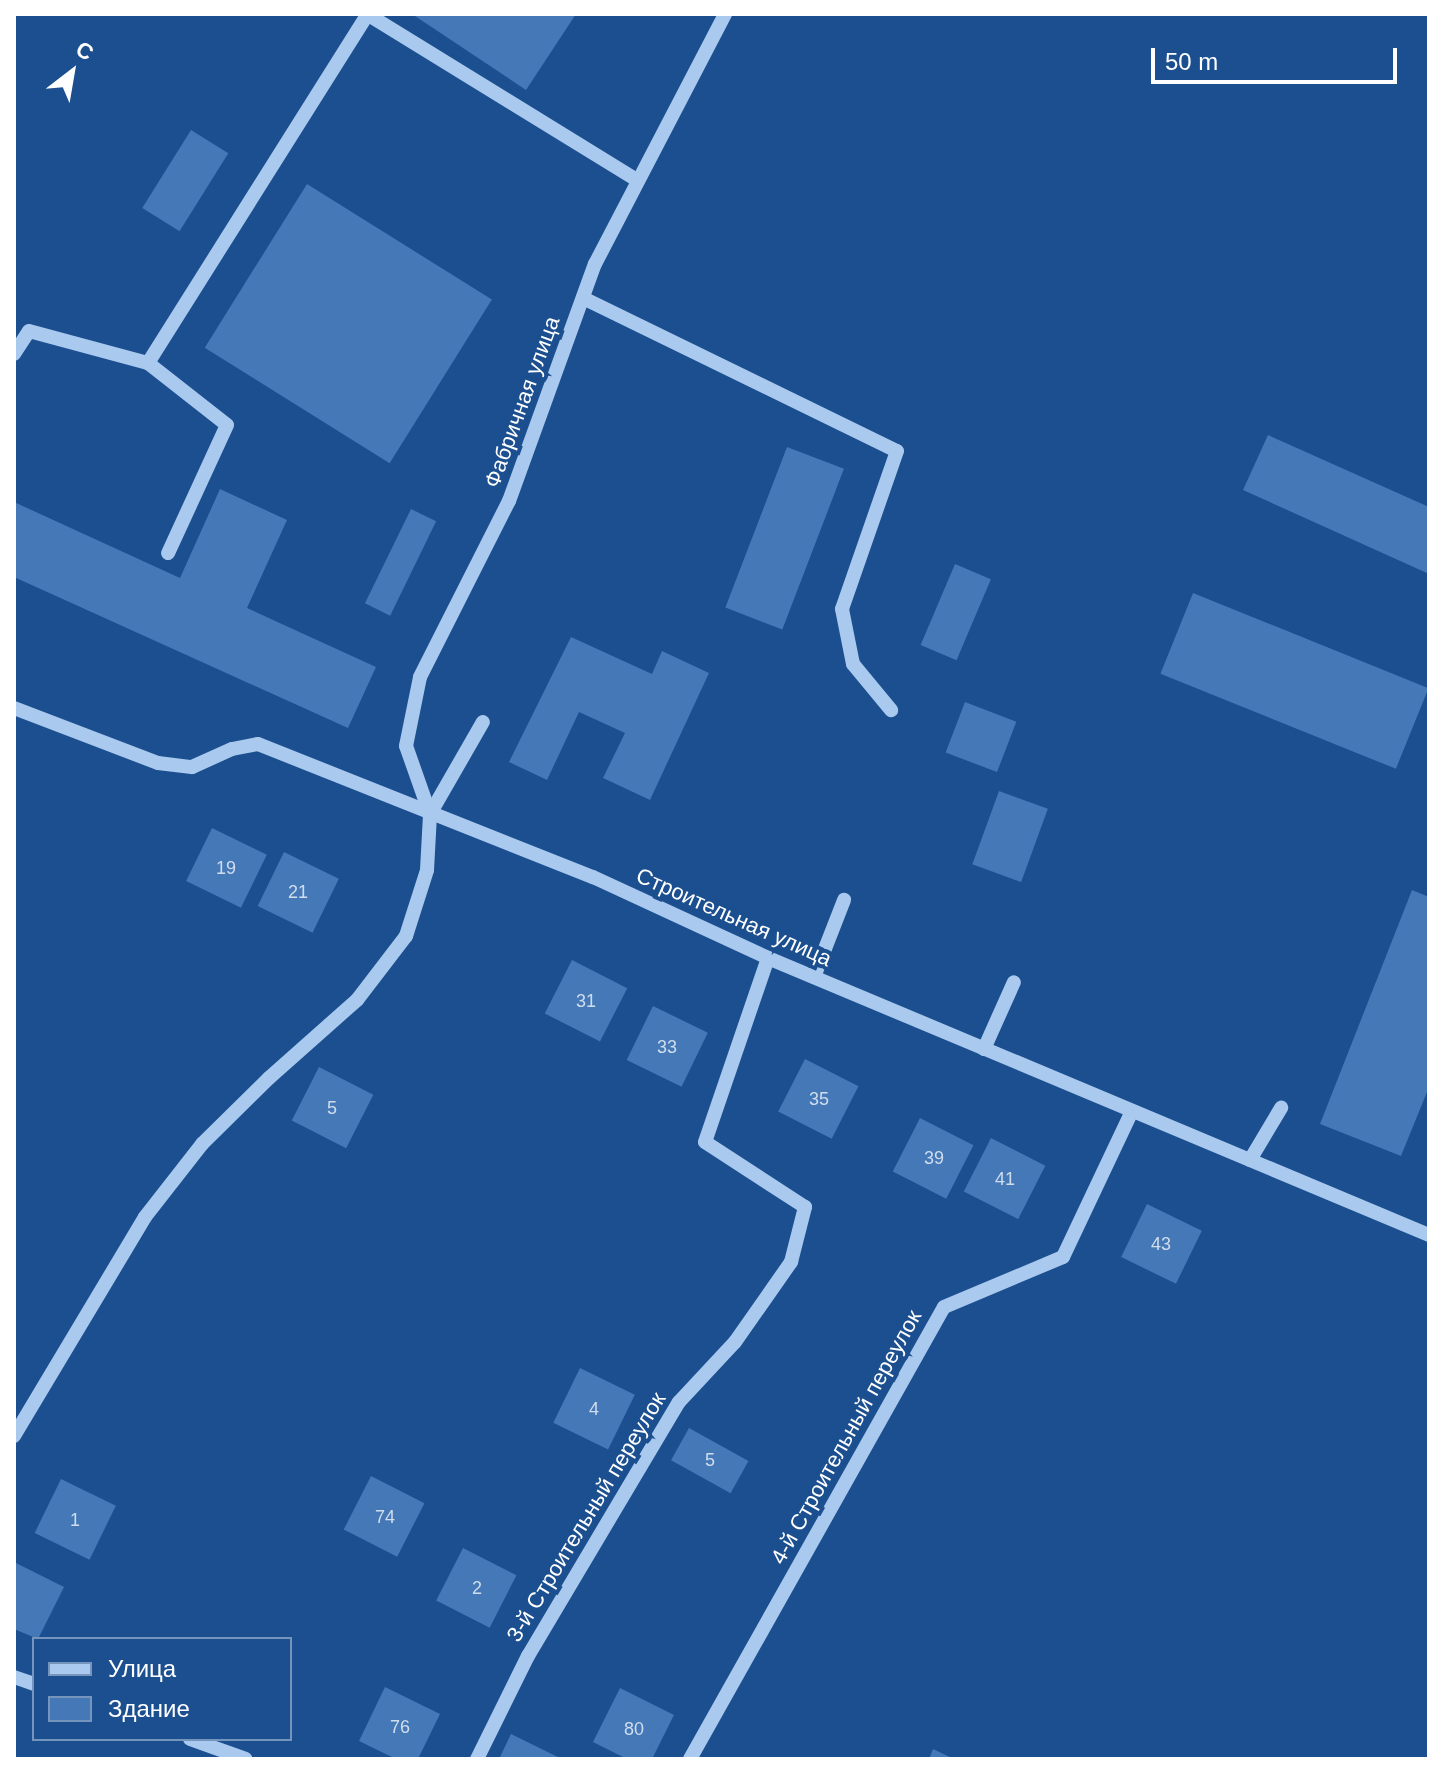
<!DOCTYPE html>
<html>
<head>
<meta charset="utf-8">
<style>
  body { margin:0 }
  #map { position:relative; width:1443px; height:1773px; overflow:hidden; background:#1b4f8f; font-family:Helvetica,sans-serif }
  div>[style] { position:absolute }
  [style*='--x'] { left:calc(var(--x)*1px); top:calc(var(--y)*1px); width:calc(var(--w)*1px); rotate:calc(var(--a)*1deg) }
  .building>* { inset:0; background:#4478b7; transform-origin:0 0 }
  .minor>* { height:14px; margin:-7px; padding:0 7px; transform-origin:7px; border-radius:7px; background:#a9c9ee }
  span { translate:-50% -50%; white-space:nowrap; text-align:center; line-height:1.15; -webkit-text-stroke:8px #1b4f8f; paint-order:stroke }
  .number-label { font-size:18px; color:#d0dded }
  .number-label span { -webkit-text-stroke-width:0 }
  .street-label { font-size:22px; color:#fff }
  .frame { position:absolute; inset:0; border:16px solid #fff; pointer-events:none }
  .legend { position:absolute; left:32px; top:1637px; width:260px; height:104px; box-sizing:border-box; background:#1b4f8f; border:2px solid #7695bc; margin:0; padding:10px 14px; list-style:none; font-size:24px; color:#fff }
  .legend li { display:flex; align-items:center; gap:16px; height:40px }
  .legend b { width:40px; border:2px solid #7695bc }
  .north { position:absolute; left:32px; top:32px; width:80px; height:80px; -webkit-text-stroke:6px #1b4f8f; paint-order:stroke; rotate:31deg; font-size:22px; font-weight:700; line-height:32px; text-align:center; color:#fff }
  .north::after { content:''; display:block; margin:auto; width:28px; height:36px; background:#fff; clip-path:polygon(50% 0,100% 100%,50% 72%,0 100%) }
  .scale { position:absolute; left:1151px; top:48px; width:246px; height:36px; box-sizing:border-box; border:4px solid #fff; border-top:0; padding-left:10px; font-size:24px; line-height:28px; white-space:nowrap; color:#fff; -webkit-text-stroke:6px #1b4f8f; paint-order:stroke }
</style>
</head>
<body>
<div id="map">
  <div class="building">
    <div style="clip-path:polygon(412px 14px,576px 14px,526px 90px)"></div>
    <div style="left:191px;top:130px;width:44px;height:92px;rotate:32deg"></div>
    <div style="left:307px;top:184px;width:218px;height:193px;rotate:32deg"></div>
    <div style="clip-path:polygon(1268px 435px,1429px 507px,1429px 574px,1243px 490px)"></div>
    <div style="left:787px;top:447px;width:61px;height:172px;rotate:21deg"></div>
    <div style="clip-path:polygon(220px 489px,287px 520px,247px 608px,376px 667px,348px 728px,14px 577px,14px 502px,180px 578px)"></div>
    <div style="left:411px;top:509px;width:28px;height:105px;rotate:26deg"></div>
    <div style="left:955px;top:564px;width:39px;height:88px;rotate:23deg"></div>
    <div style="left:1193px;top:593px;width:254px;height:87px;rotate:22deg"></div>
    <div style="clip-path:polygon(571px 637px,652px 674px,662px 651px,709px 673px,650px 800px,603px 778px,625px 733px,579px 712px,547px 780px,509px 762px)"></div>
    <div style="left:965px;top:702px;width:55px;height:54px;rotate:21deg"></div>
    <div style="left:999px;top:791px;width:52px;height:78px;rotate:20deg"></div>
    <div style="left:212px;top:828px;width:61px;height:59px;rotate:26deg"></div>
    <div style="left:284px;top:852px;width:61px;height:60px;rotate:26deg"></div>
    <div style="clip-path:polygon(1412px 890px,1429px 897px,1429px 1087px,1401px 1156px,1320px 1124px)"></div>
    <div style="left:572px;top:960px;width:62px;height:60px;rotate:27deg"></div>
    <div style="left:653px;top:1006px;width:61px;height:60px;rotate:26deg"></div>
    <div style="left:805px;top:1059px;width:60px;height:59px;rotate:27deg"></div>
    <div style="left:319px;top:1067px;width:61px;height:60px;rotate:27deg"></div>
    <div style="left:920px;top:1118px;width:60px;height:60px;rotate:27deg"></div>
    <div style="left:991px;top:1138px;width:61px;height:60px;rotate:27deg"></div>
    <div style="left:1147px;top:1204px;width:61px;height:59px;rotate:26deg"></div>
    <div style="left:580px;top:1368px;width:61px;height:61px;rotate:26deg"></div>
    <div style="left:689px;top:1428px;width:68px;height:37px;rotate:29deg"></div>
    <div style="left:371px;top:1476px;width:60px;height:60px;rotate:27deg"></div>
    <div style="left:61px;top:1479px;width:61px;height:60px;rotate:26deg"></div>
    <div style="left:463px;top:1548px;width:60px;height:59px;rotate:27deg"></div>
    <div style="clip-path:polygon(14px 1562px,64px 1587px,38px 1639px,14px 1629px)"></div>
    <div style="clip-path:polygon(385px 1687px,440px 1714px,418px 1759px,396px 1759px,359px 1741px)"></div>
    <div style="clip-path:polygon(620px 1688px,674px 1715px,652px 1759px,627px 1759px,593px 1742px)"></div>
    <div style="clip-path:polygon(511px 1734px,562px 1759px,499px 1759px)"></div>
    <div style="clip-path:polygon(933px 1749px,954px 1759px,929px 1759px)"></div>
  </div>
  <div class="minor">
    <div style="--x:367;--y:14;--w:318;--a:31.6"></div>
    <div style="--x:583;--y:298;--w:349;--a:26"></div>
    <div style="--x:897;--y:451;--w:167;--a:109.2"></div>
    <div style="--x:842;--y:609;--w:56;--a:78.7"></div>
    <div style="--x:853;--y:664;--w:60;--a:50.4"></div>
    <div style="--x:14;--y:354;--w:27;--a:-57"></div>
    <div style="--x:29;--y:331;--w:123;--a:15.1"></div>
    <div style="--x:148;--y:363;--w:413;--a:-57.8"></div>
    <div style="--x:148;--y:363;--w:100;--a:38.1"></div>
    <div style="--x:227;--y:425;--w:141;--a:114.7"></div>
    <div style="--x:14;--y:708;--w:154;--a:20.9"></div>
    <div style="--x:158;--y:763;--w:34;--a:7"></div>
    <div style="--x:192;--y:767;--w:44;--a:-24.2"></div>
    <div style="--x:232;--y:749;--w:26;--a:-11"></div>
    <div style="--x:258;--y:744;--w:360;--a:21.7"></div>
    <div style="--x:593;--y:877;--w:193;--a:24.8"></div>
    <div style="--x:768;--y:958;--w:717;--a:22.74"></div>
    <div style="--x:430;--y:814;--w:106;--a:-60.1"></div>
    <div style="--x:814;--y:977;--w:83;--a:-68.7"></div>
    <div style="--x:984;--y:1049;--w:73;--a:-65.9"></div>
    <div style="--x:1250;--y:1160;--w:61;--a:-59.2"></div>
    <div style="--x:14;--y:1436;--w:255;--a:-59.1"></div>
    <div style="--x:145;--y:1217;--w:93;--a:-52"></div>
    <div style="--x:202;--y:1144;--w:94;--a:-44.6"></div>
    <div style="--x:269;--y:1078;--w:118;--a:-41.6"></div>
    <div style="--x:357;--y:1000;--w:81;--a:-52.6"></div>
    <div style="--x:406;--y:936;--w:69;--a:-72.3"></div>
    <div style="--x:427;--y:870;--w:56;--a:-86.9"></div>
    <div style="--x:430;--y:814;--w:72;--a:-109.4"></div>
    <div style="--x:406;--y:746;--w:70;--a:-78.5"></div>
    <div style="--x:420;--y:677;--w:197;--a:-63.2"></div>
    <div style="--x:509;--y:501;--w:252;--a:-70.1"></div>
    <div style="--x:595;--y:264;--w:282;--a:-62.5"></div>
    <div style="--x:14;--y:1677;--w:21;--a:19"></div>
    <div style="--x:190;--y:1739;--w:59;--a:19.7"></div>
    <div style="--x:477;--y:1759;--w:115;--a:-63.7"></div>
    <div style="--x:528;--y:1656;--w:295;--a:-59.3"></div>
    <div style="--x:679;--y:1402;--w:82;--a:-47"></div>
    <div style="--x:735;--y:1342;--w:98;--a:-55"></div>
    <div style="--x:791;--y:1262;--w:57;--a:-75.7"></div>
    <div style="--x:805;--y:1207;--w:119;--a:-147"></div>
    <div style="--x:705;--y:1142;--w:194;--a:-71.1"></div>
    <div style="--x:690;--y:1759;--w:518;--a:-60.67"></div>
    <div style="--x:944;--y:1307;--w:129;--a:-22.8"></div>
    <div style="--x:1063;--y:1257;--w:161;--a:-64.7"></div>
  </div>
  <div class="number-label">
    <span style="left:226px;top:868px">19</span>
    <span style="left:298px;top:892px">21</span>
    <span style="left:586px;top:1001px">31</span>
    <span style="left:667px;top:1047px">33</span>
    <span style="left:819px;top:1099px">35</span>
    <span style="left:332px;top:1108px">5</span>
    <span style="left:934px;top:1158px">39</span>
    <span style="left:1005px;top:1179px">41</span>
    <span style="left:1161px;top:1244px">43</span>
    <span style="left:594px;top:1409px">4</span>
    <span style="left:710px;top:1460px">5</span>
    <span style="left:385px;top:1517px">74</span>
    <span style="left:75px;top:1520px">1</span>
    <span style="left:477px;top:1588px">2</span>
    <span style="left:400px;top:1727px">76</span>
    <span style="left:634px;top:1729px">80</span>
  </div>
  <div class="street-label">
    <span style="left:522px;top:402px;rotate:-70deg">Фабричная улица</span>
    <span style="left:734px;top:917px;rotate:24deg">Строительная улица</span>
    <span style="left:846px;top:1437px;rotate:-61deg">4-й Строительный переулок</span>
    <span style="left:586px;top:1517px;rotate:-59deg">3-й Строительный переулок</span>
  </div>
  <div class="frame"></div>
  <ul class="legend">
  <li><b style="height:10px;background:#a9c9ee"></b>Улица</li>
  <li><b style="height:22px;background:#4478b7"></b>Здание</li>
  </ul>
  <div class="north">С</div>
  <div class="scale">50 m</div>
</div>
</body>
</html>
